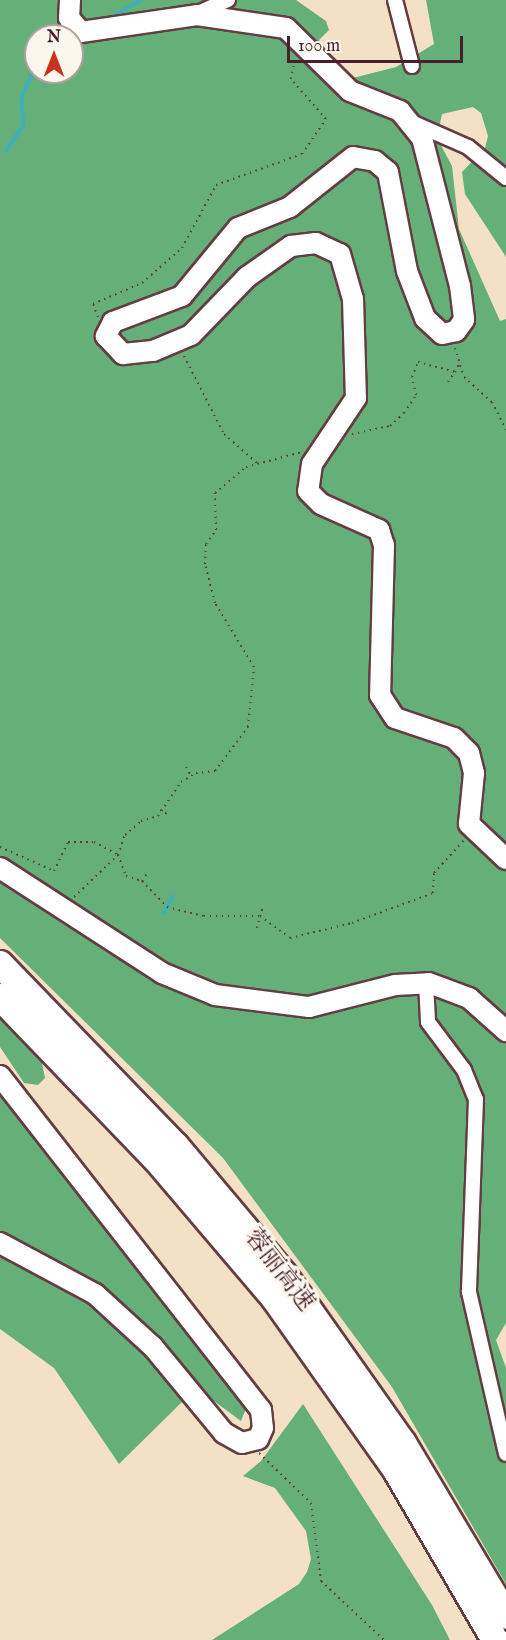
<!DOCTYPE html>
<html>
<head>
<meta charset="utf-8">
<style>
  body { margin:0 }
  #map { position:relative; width:506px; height:1640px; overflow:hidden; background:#f4e0c4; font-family:"IM FELL English","Noto Serif SC",serif }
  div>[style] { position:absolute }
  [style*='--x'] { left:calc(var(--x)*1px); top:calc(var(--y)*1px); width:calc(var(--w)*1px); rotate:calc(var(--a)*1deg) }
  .forest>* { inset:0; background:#65b078 }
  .stream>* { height:4px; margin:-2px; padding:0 2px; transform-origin:2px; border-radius:2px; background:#40b0b8 }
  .path>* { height:2px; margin-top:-1px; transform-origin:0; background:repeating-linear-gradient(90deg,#643c42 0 1.5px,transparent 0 6px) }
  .roads { filter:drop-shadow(2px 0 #643c42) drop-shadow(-2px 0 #643c42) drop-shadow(0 2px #643c42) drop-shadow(0 -2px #643c42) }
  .street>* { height:14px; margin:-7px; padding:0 7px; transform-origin:7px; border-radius:7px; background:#fff }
  .secondary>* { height:20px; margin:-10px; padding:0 10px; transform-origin:10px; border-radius:10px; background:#fff }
  .highway>* { height:26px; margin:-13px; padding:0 13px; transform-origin:13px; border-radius:13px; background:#fff }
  span { translate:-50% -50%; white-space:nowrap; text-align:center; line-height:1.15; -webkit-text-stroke:6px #fbf7ec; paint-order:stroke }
  .street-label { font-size:24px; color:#4a1f2b }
  .north { position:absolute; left:24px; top:24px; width:60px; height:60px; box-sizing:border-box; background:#fbf7ec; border:2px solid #b4a19f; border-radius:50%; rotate:0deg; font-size:16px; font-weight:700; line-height:24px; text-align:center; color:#4a1f2b }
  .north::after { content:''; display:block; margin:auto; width:21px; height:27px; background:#c8321e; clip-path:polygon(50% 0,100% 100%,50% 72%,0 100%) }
  .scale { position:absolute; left:287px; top:36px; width:176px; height:27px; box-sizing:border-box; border:3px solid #4a1f2b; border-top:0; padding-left:8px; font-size:18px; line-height:21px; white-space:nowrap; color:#4a1f2b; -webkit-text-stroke:4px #fbf7ec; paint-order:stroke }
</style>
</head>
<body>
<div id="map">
  <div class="forest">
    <div style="clip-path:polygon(evenodd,0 0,296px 0,326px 21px,329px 30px,319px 40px,349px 79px,396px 67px,434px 44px,426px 0,506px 0,506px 257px,465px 194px,462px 172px,485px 148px,488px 136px,481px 113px,473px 107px,442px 114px,437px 138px,452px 166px,459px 229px,500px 321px,506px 319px,506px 1323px,496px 1340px,506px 1368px,506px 1584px,392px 1387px,223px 1158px,0 938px,0 0,36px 36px,72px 36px,72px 72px,36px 72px,36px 36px)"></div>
    <div style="clip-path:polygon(0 1018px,42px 1063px,45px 1078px,38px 1085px,24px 1083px,0 1047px)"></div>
    <div style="clip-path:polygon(0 1089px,247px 1406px,241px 1421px,203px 1393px,183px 1401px,119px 1464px,54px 1368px,0 1329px)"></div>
    <div style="clip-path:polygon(303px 1404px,432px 1605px,450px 1640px,212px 1640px,299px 1584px,307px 1572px,311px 1559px,306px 1531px,275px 1488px,243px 1476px,261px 1461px)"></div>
  </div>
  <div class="stream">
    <div style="--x:110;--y:18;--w:36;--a:-30"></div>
    <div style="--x:6;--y:151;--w:30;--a:-56"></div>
    <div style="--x:23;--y:126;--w:31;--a:-92"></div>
    <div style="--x:22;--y:95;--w:30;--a:-63"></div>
    <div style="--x:164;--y:913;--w:19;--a:-62"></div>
  </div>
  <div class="path">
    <div style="--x:98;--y:317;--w:14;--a:-111"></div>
    <div style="--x:93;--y:304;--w:53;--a:-23.2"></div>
    <div style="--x:142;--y:283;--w:53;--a:-41.2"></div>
    <div style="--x:182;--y:248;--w:72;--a:-61.6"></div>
    <div style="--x:216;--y:185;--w:91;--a:-19.8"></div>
    <div style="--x:302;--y:154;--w:42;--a:-55.6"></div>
    <div style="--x:326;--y:119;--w:53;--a:-131.2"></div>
    <div style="--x:291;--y:79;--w:20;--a:-79"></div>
    <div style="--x:455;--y:348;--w:30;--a:73"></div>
    <div style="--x:464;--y:377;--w:38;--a:42"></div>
    <div style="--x:492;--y:402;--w:31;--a:63"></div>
    <div style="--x:184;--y:356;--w:88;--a:62.9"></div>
    <div style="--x:224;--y:434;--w:44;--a:41.3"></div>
    <div style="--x:448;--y:382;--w:12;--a:-55"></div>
    <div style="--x:352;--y:434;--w:39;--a:-12"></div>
    <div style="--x:390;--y:426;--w:19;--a:-43"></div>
    <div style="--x:404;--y:413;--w:22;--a:-56"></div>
    <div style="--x:416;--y:395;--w:18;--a:-103"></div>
    <div style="--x:412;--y:377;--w:16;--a:-68"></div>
    <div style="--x:418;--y:362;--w:38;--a:15"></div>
    <div style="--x:455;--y:372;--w:9;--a:-63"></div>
    <div style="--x:186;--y:767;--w:10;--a:61"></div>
    <div style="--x:160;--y:810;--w:12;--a:31"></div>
    <div style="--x:0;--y:847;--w:59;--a:24"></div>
    <div style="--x:54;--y:871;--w:32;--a:-64"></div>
    <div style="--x:68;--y:842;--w:26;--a:0"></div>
    <div style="--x:94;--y:842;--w:27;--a:28"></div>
    <div style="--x:118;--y:855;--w:21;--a:-71"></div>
    <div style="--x:125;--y:835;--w:21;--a:-41"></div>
    <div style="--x:141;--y:821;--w:18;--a:-16"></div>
    <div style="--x:158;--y:816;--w:41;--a:-55.9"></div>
    <div style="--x:181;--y:782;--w:17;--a:-31"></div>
    <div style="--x:196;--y:773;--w:19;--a:-6"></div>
    <div style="--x:215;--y:771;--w:55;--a:-53.1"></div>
    <div style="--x:248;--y:727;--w:60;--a:-84.3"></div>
    <div style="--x:254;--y:667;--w:75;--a:-121.4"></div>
    <div style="--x:215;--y:603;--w:40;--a:-104.4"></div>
    <div style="--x:205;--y:564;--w:20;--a:-87"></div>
    <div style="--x:206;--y:544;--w:17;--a:-54"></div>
    <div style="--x:216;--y:530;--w:37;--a:-92"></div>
    <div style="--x:215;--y:493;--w:40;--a:-40"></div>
    <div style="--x:246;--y:467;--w:58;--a:-15"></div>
    <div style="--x:142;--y:881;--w:11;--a:-56"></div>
    <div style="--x:74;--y:897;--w:61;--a:-43.7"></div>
    <div style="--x:118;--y:855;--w:22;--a:69"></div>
    <div style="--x:126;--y:876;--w:17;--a:17"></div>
    <div style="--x:142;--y:881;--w:36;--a:46"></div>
    <div style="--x:167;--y:907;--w:38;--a:14"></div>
    <div style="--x:204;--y:916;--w:56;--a:0"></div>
    <div style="--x:260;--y:916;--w:37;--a:36"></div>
    <div style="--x:290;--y:938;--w:64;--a:-13.6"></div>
    <div style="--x:352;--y:923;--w:86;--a:-20.3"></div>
    <div style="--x:433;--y:893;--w:20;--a:-87"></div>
    <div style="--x:434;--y:873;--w:45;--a:-47.7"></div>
    <div style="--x:257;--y:928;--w:23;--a:-75"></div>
    <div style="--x:259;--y:1453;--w:72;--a:43.9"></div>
    <div style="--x:311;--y:1503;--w:79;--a:82.7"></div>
    <div style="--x:321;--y:1581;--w:86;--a:43.1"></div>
  </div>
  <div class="roads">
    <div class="street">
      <div style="--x:395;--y:0;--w:68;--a:75.6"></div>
      <div style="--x:196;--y:14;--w:35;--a:-24"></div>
      <div style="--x:411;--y:122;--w:62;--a:23.7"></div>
      <div style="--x:468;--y:147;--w:49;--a:39.2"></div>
      <div style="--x:426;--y:983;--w:39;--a:87"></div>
      <div style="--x:428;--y:1022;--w:60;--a:53.1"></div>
      <div style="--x:464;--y:1070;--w:31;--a:68"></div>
      <div style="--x:476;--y:1099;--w:193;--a:92.1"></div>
      <div style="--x:469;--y:1292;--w:166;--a:77.1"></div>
    </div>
    <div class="secondary">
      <div style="--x:70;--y:0;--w:18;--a:93"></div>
      <div style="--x:69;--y:18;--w:18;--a:49"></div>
      <div style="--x:81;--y:32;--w:117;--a:-8.3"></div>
      <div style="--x:197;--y:15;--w:90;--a:8.3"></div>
      <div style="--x:286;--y:28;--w:90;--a:44.5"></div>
      <div style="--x:350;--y:91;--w:54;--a:21.8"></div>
      <div style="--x:400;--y:111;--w:35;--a:51"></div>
      <div style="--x:422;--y:138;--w:153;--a:75.6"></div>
      <div style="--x:460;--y:286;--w:34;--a:83"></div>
      <div style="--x:464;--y:320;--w:14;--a:126"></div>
      <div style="--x:456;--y:331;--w:14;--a:168"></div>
      <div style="--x:442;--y:334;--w:23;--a:-137"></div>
      <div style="--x:425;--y:318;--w:50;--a:-111"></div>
      <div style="--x:407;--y:271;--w:101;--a:-100.9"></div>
      <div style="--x:388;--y:172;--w:17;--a:-140"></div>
      <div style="--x:375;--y:161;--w:22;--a:-170"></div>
      <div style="--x:353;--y:157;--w:80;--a:141.6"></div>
      <div style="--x:290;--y:207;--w:56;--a:158"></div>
      <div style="--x:238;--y:228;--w:88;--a:129.5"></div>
      <div style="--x:182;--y:296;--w:74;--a:159.4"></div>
      <div style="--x:113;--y:322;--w:16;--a:117"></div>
      <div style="--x:106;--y:336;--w:25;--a:47"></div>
      <div style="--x:123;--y:354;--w:30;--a:-6"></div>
      <div style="--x:153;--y:351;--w:41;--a:-22.8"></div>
      <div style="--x:191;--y:335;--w:81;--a:-46"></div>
      <div style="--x:247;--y:277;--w:54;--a:-35.2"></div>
      <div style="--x:291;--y:246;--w:25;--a:-7"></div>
      <div style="--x:316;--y:243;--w:26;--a:25"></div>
      <div style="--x:340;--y:254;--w:47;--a:73.9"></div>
      <div style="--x:353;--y:299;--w:99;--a:88.3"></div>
      <div style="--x:356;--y:398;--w:79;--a:123.7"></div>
      <div style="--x:312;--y:464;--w:27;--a:98"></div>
      <div style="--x:308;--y:491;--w:18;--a:45"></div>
      <div style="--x:321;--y:504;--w:64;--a:24.1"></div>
      <div style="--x:379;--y:530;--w:16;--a:72"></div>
      <div style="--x:384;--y:545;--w:150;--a:91.5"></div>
      <div style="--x:380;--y:695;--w:27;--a:57"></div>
      <div style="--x:395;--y:718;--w:62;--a:18.7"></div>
      <div style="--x:454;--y:738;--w:21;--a:45"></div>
      <div style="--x:469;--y:753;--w:21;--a:76"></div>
      <div style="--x:474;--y:773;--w:51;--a:95.6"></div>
      <div style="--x:469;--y:824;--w:51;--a:43.4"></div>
      <div style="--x:0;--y:868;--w:193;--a:32.9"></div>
      <div style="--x:162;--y:973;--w:57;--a:22.5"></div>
      <div style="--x:215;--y:995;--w:95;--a:7.3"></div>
      <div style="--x:309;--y:1007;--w:89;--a:-14.3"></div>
      <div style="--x:395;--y:985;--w:34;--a:-3"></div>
      <div style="--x:429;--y:983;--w:43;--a:20.6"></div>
      <div style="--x:469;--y:998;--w:50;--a:41.7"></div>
      <div style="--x:0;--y:1076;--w:424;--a:52"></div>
      <div style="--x:261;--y:1410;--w:18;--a:84"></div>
      <div style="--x:263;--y:1428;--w:12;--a:114"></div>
      <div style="--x:258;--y:1439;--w:16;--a:166"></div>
      <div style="--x:242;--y:1443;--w:21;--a:-151"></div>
      <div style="--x:224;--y:1433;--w:112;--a:-129.5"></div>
      <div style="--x:153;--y:1347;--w:79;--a:-137.6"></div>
      <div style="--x:95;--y:1294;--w:108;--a:-151.8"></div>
    </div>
    <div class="highway">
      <div style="--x:0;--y:964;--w:253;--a:46"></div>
      <div style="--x:176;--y:1146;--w:170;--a:50"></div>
      <div style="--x:285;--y:1276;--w:204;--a:54.8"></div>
      <div style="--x:403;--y:1443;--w:201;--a:59.2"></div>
      <div style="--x:0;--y:997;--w:225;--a:46.1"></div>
      <div style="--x:156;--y:1159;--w:184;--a:49.6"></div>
      <div style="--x:275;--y:1299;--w:209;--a:54.7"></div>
      <div style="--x:396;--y:1470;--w:197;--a:59.8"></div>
    </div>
  </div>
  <div class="street-label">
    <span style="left:279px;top:1270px;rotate:52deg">蓉丽高速</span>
  </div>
  <div class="north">N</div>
  <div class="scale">100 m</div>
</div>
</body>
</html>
